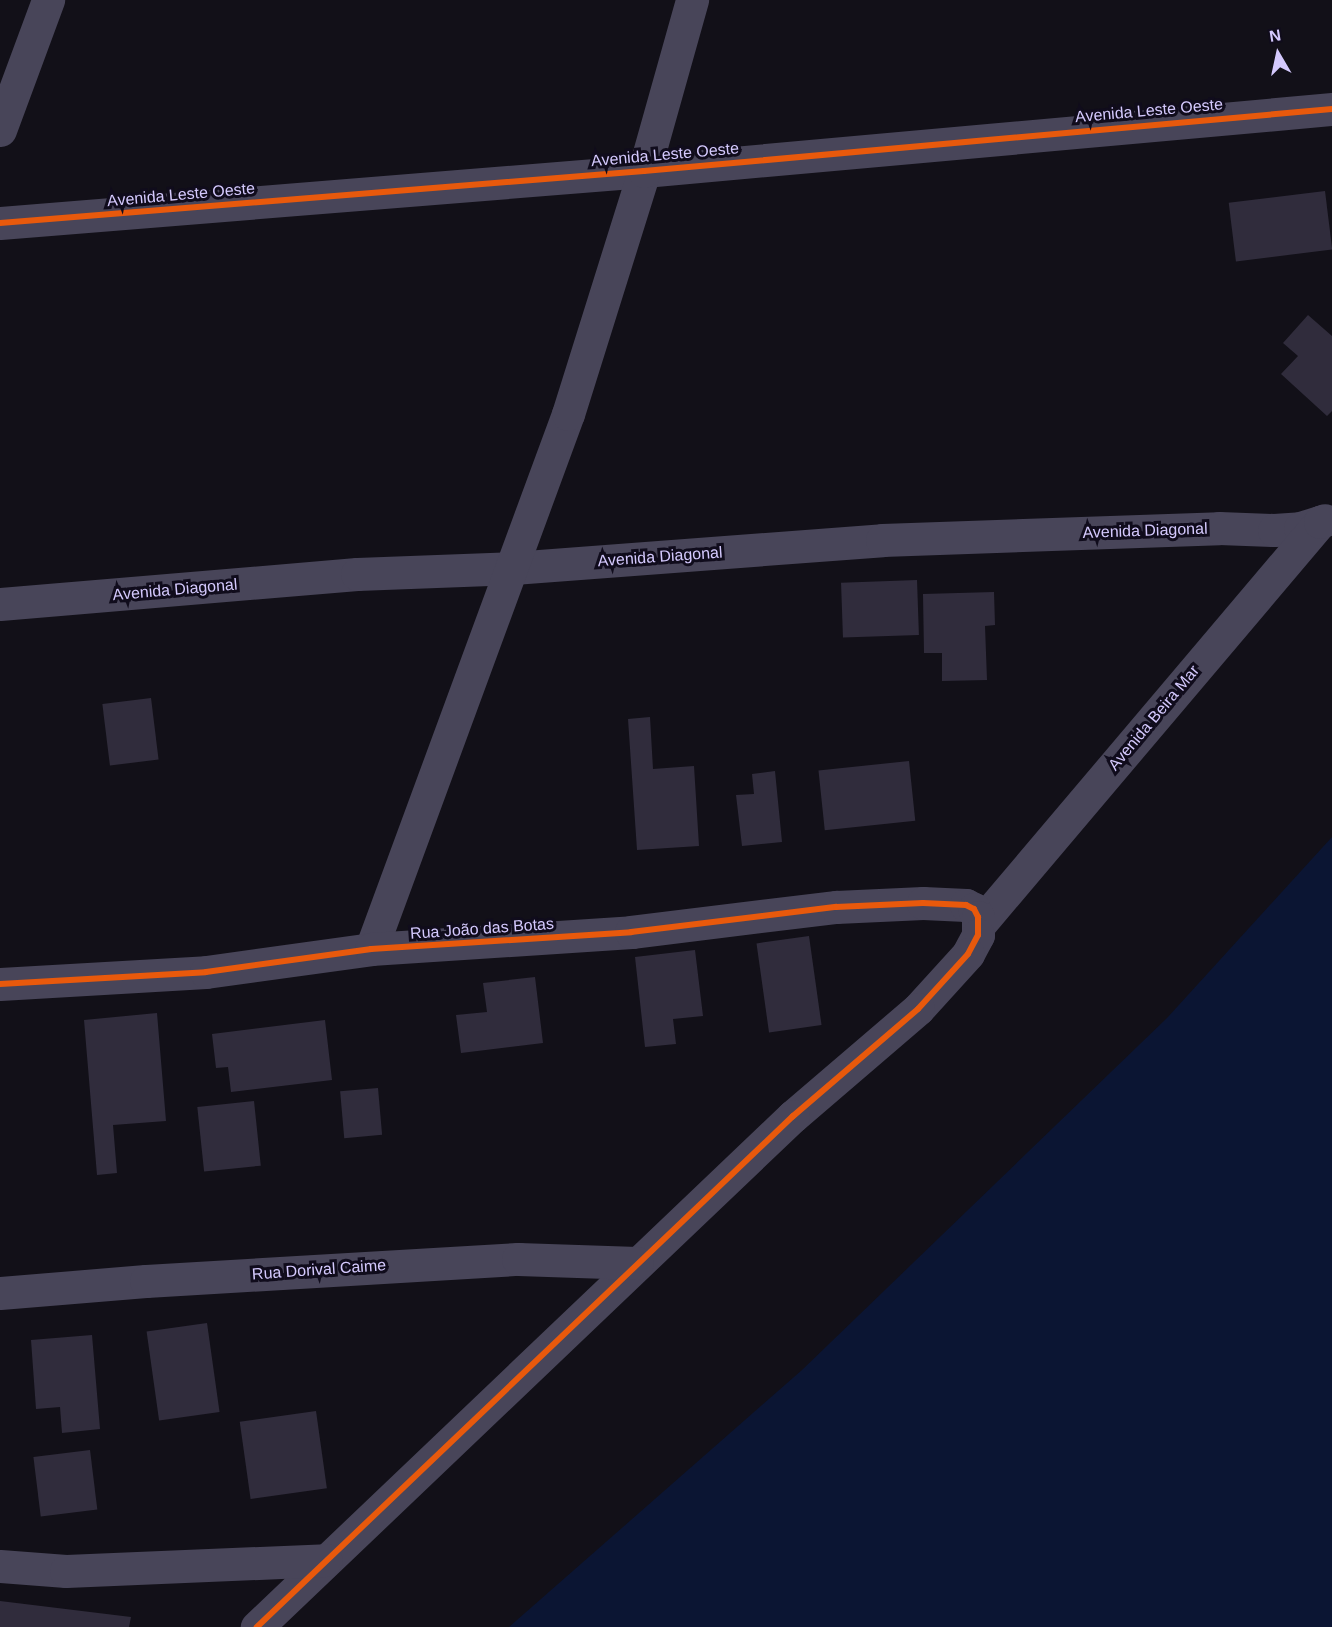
<!DOCTYPE html>
<html>
<head>
<meta charset="utf-8">
<style>
  body { margin:0 }
  #map { position:relative; width:1332px; height:1627px; overflow:hidden; background:#121018; font-family:Helvetica,sans-serif }
  div>[style] { position:absolute }
  [style*='--x'] { left:calc(var(--x)*1px); top:calc(var(--y)*1px); width:calc(var(--w)*1px); rotate:calc(var(--a)*1deg) }
  .water>* { inset:0; background:#0b1533 }
  .building>* { inset:0; background:#302c3c; transform-origin:0 0 }
  .minor>* { height:33px; margin:-16.5px; padding:0 16.5px; transform-origin:16.5px; border-radius:16.5px; background:#484559 }
  .cycleway>* { height:6px; margin:-3px; padding:0 3px; transform-origin:3px; border-radius:3px; background:#e8590c }
  span { translate:-50% -50%; white-space:nowrap; text-align:center; line-height:1.15; -webkit-text-stroke:6px #100c1c; paint-order:stroke }
  .street-label { font-size:16px; color:#d4c9fd }
  .north { position:absolute; left:1248px; top:24px; width:60px; height:60px; -webkit-text-stroke:4px #100c1c; paint-order:stroke; rotate:351deg; font-size:16px; font-weight:700; line-height:24px; text-align:center; color:#d4c9fd }
  .north::after { content:''; display:block; margin:auto; width:21px; height:27px; background:#d4c9fd; clip-path:polygon(50% 0,100% 100%,50% 72%,0 100%) }
</style>
</head>
<body>
<div id="map">
  <div class="water">
    <div style="clip-path:polygon(1332px 837px,1332px 1627px,509px 1627px,802px 1370px,1167px 1018px)"></div>
  </div>
  <div class="building">
    <div style="left:1325px;top:191px;width:59px;height:97px;rotate:83deg"></div>
    <div style="clip-path:polygon(1308px 315px,1332px 336px,1332px 411px,1327px 416px,1281px 374px,1298px 356px,1283px 343px)"></div>
    <div style="left:917px;top:580px;width:55px;height:76px;rotate:88deg"></div>
    <div style="clip-path:polygon(994px 592px,995px 625px,985px 626px,987px 680px,942px 681px,942px 653px,924px 653px,923px 594px)"></div>
    <div style="left:151px;top:698px;width:62px;height:49px;rotate:83deg"></div>
    <div style="clip-path:polygon(650px 717px,653px 769px,694px 766px,699px 846px,637px 850px,628px 719px)"></div>
    <div style="left:909px;top:761px;width:60px;height:91px;rotate:84deg"></div>
    <div style="clip-path:polygon(775px 771px,782px 842px,742px 846px,736px 795px,754px 794px,752px 774px)"></div>
    <div style="left:809px;top:936px;width:90px;height:53px;rotate:82deg"></div>
    <div style="clip-path:polygon(695px 950px,703px 1016px,673px 1019px,676px 1044px,645px 1047px,635px 957px)"></div>
    <div style="clip-path:polygon(535px 977px,543px 1043px,461px 1053px,456px 1015px,487px 1012px,483px 983px)"></div>
    <div style="clip-path:polygon(157px 1013px,166px 1121px,113px 1125px,117px 1173px,97px 1175px,84px 1020px)"></div>
    <div style="clip-path:polygon(325px 1020px,332px 1080px,231px 1092px,228px 1067px,216px 1068px,212px 1034px)"></div>
    <div style="left:378px;top:1088px;width:47px;height:38px;rotate:85deg"></div>
    <div style="left:254px;top:1101px;width:65px;height:57px;rotate:84deg"></div>
    <div style="left:207px;top:1323px;width:90px;height:61px;rotate:82deg"></div>
    <div style="clip-path:polygon(92px 1335px,100px 1429px,62px 1433px,60px 1407px,36px 1409px,31px 1340px)"></div>
    <div style="left:316px;top:1411px;width:78px;height:77px;rotate:82deg"></div>
    <div style="left:90px;top:1450px;width:60px;height:57px;rotate:83deg"></div>
    <div style="clip-path:polygon(0 1601px,131px 1617px,129px 1627px,0 1627px)"></div>
  </div>
  <div class="minor">
    <div style="--x:0;--y:130;--w:139;--a:-69.7"></div>
    <div style="--x:0;--y:223;--w:646;--a:-4.62"></div>
    <div style="--x:644;--y:171;--w:691;--a:-5.15"></div>
    <div style="--x:0;--y:604;--w:358;--a:-4.8"></div>
    <div style="--x:357;--y:574;--w:156;--a:-2.2"></div>
    <div style="--x:513;--y:568;--w:370;--a:-4.3"></div>
    <div style="--x:882;--y:540;--w:337;--a:-2"></div>
    <div style="--x:1219;--y:528;--w:55;--a:2.1"></div>
    <div style="--x:1274;--y:530;--w:26;--a:-4"></div>
    <div style="--x:1300;--y:528;--w:21;--a:-17"></div>
    <div style="--x:979;--y:925;--w:528;--a:-49.76"></div>
    <div style="--x:1320;--y:522;--w:5;--a:-22"></div>
    <div style="--x:371;--y:949;--w:570;--a:-69.79"></div>
    <div style="--x:568;--y:414;--w:255;--a:-72.6"></div>
    <div style="--x:644;--y:171;--w:178;--a:-74.3"></div>
    <div style="--x:0;--y:984;--w:206;--a:-3.3"></div>
    <div style="--x:206;--y:972;--w:167;--a:-7.9"></div>
    <div style="--x:371;--y:949;--w:261;--a:-3.7"></div>
    <div style="--x:631;--y:932;--w:207;--a:-7"></div>
    <div style="--x:836;--y:907;--w:87;--a:-2.6"></div>
    <div style="--x:923;--y:903;--w:43;--a:2.7"></div>
    <div style="--x:966;--y:905;--w:9;--a:27"></div>
    <div style="--x:974;--y:909;--w:9;--a:63"></div>
    <div style="--x:978;--y:917;--w:18;--a:90"></div>
    <div style="--x:978;--y:935;--w:21;--a:118"></div>
    <div style="--x:968;--y:954;--w:74;--a:132.3"></div>
    <div style="--x:918;--y:1009;--w:165;--a:139.4"></div>
    <div style="--x:793;--y:1116;--w:741;--a:136.37"></div>
    <div style="--x:0;--y:1293;--w:146;--a:-4.7"></div>
    <div style="--x:146;--y:1281;--w:373;--a:-3.4"></div>
    <div style="--x:518;--y:1259;--w:119;--a:1.9"></div>
    <div style="--x:0;--y:1566;--w:66;--a:4.3"></div>
    <div style="--x:66;--y:1571;--w:260;--a:-2.4"></div>
  </div>
  <div class="cycleway">
    <div style="--x:0;--y:223;--w:646;--a:-4.62"></div>
    <div style="--x:644;--y:171;--w:691;--a:-5.15"></div>
    <div style="--x:0;--y:984;--w:206;--a:-3.3"></div>
    <div style="--x:206;--y:972;--w:167;--a:-7.9"></div>
    <div style="--x:371;--y:949;--w:261;--a:-3.7"></div>
    <div style="--x:631;--y:932;--w:207;--a:-7"></div>
    <div style="--x:836;--y:907;--w:87;--a:-2.6"></div>
    <div style="--x:923;--y:903;--w:43;--a:2.7"></div>
    <div style="--x:966;--y:905;--w:9;--a:27"></div>
    <div style="--x:974;--y:909;--w:9;--a:63"></div>
    <div style="--x:978;--y:917;--w:18;--a:90"></div>
    <div style="--x:978;--y:935;--w:21;--a:118"></div>
    <div style="--x:968;--y:954;--w:74;--a:132.3"></div>
    <div style="--x:918;--y:1009;--w:165;--a:139.4"></div>
    <div style="--x:793;--y:1116;--w:741;--a:136.37"></div>
  </div>
  <div class="street-label">
    <span style="left:1149px;top:111px;rotate:-5deg">Avenida Leste Oeste</span>
    <span style="left:665px;top:155px;rotate:-5deg">Avenida Leste Oeste</span>
    <span style="left:181px;top:195px;rotate:-5deg">Avenida Leste Oeste</span>
    <span style="left:1145px;top:531px;rotate:-2deg">Avenida Diagonal</span>
    <span style="left:660px;top:557px;rotate:-4deg">Avenida Diagonal</span>
    <span style="left:175px;top:590px;rotate:-5deg">Avenida Diagonal</span>
    <span style="left:1154px;top:718px;rotate:-50deg">Avenida Beira Mar</span>
    <span style="left:482px;top:929px;rotate:-4deg">Rua João das Botas</span>
    <span style="left:319px;top:1270px;rotate:-4deg">Rua Dorival Caime</span>
  </div>
  <div class="north">N</div>
</div>
</body>
</html>
